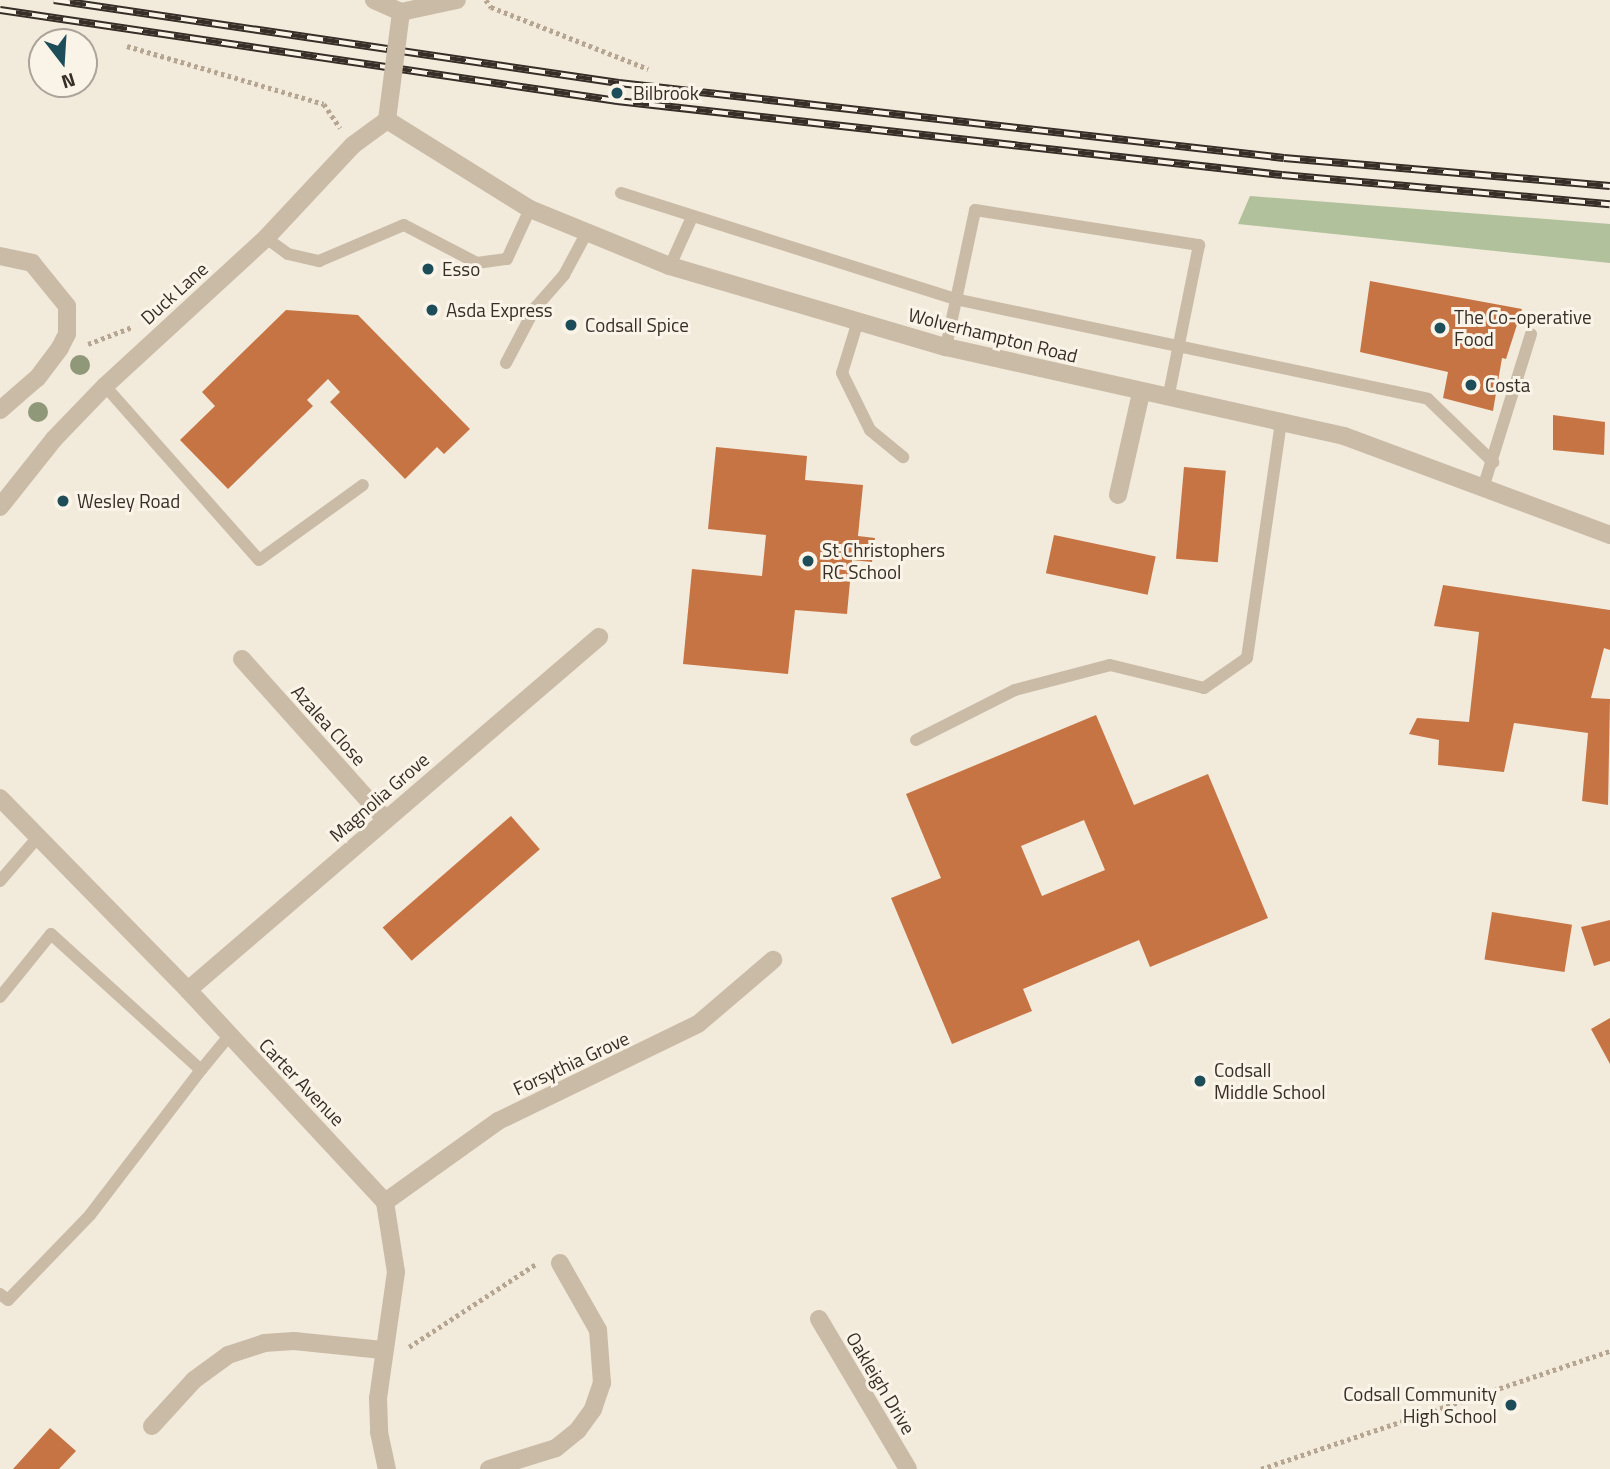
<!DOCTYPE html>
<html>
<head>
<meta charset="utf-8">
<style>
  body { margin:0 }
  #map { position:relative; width:1610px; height:1469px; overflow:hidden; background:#f2eadb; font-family:"Titillium Web",sans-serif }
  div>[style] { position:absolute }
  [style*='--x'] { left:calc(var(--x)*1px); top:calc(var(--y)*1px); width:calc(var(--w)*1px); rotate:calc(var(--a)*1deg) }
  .green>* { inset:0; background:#b0c19b }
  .building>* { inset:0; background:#c77444; transform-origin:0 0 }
  .path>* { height:4.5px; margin-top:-2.25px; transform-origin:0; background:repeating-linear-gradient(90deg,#b6a591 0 3.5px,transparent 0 7px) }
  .service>* { height:12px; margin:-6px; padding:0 6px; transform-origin:6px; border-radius:6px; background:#cabba7 }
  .minor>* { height:18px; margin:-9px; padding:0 9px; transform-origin:9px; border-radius:9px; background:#cabba7 }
  .tertiary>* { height:18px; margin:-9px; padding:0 9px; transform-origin:9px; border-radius:9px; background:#cabba7 }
  .rail>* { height:8px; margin-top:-4px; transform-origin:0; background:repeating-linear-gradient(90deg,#faf3e7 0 16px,#362e27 0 32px); box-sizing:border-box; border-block:2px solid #362e27 }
  .tertiary-bridge>* { height:18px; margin:-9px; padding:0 9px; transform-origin:9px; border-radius:9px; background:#cabba7 }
  .trees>* { width:20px; height:20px; margin:-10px; border-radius:50%; background:#90987a }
  .dots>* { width:19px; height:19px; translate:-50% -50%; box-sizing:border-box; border:4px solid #faf3e7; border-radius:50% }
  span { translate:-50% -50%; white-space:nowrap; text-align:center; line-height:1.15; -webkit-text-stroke:6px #faf3e7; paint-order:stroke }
  .poi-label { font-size:19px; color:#362e27 }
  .left { translate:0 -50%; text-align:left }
  .right { translate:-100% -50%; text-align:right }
  .street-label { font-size:19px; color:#362e27 }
  .north { position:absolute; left:28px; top:28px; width:70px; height:70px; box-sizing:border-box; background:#faf3e7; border:2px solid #aca49a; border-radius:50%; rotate:163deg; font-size:19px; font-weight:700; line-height:28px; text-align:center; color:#362e27 }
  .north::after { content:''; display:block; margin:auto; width:24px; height:32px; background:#1d4d58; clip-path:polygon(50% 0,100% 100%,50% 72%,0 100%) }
</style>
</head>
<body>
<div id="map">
  <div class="green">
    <div style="clip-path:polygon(1250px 196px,1610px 224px,1610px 263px,1238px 224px)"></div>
  </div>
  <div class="building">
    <div style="clip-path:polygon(1370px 281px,1522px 309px,1506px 359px,1502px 358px,1493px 411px,1443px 398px,1448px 372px,1360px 352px)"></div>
    <div style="clip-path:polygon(286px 310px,358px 315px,470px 429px,444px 454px,437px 447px,405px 479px,330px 402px,340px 392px,328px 379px,307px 400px,313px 406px,228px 489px,180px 440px,215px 406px,202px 392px)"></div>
    <div style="clip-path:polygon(1553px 415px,1605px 422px,1604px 455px,1553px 450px)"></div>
    <div style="clip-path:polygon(716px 447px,807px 456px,805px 480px,863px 485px,858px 536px,875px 538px,872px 562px,852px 560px,847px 614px,795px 610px,788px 674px,683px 664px,692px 569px,762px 576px,766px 535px,708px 529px)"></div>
    <div style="left:1184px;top:467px;width:42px;height:92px;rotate:5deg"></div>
    <div style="left:1054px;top:535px;width:104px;height:39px;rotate:12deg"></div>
    <div style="clip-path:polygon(1443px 585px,1610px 610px,1610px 650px,1604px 648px,1591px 698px,1610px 699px,1608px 805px,1582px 801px,1588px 733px,1514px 723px,1504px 772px,1438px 765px,1439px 740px,1409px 734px,1417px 718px,1469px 722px,1479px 632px,1434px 626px)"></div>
    <div style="clip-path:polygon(evenodd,1096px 715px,1134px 805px,1208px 774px,1268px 918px,1150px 967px,1139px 940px,1023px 989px,1032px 1011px,952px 1044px,891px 898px,941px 878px,906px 794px,1096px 715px,1084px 820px,1105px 870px,1042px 896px,1021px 846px,1084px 820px)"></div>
    <div style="left:511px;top:816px;width:44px;height:170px;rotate:49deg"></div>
    <div style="left:1492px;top:912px;width:81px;height:48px;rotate:9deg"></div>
    <div style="clip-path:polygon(1610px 920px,1610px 961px,1594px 966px,1581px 927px)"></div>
    <div style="clip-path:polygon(1610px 1018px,1610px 1064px,1591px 1029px)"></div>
    <div style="clip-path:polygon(50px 1428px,76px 1451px,59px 1469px,13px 1469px)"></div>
  </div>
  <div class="path">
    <div style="--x:486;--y:0;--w:9;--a:54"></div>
    <div style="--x:491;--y:7;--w:169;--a:21.5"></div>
    <div style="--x:127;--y:46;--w:205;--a:16.4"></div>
    <div style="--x:324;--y:104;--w:29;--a:56"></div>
    <div style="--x:88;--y:344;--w:47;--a:-21.1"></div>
    <div style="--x:409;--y:1347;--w:152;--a:-33.2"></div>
    <div style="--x:1261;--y:1469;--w:368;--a:-18.7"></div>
  </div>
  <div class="service">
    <div style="--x:621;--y:193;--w:350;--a:17.6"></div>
    <div style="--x:955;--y:299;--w:483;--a:11.9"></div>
    <div style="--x:1428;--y:399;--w:91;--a:44.1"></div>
    <div style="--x:266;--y:238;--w:27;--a:36"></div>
    <div style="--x:288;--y:254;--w:32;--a:13"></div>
    <div style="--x:319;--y:261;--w:92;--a:-23"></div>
    <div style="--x:404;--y:225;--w:82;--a:27.5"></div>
    <div style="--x:477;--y:263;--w:30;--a:-8"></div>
    <div style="--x:507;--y:259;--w:55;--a:-65.3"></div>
    <div style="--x:670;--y:266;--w:54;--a:-65.8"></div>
    <div style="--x:858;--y:321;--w:54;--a:107.1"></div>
    <div style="--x:842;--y:373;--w:64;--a:63.8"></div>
    <div style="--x:870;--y:430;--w:43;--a:39.3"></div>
    <div style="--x:946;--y:347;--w:140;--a:-78"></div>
    <div style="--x:975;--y:210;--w:227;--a:8.9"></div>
    <div style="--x:1199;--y:245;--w:157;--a:101.4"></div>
    <div style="--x:506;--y:363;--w:62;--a:-62.2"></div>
    <div style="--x:535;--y:308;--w:44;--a:-48.7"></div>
    <div style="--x:564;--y:275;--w:47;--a:-61.8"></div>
    <div style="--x:105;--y:386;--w:232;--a:48.5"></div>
    <div style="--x:259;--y:560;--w:128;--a:-35.8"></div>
    <div style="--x:1484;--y:485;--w:158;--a:-72.7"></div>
    <div style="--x:916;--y:740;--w:111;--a:-26.8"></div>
    <div style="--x:1015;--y:690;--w:98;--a:-14.7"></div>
    <div style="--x:1110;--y:665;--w:97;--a:13.7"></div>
    <div style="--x:1204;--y:688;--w:52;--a:-34.9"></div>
    <div style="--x:1247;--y:658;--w:237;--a:-81.8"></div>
    <div style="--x:0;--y:881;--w:58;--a:-49.2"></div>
    <div style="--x:0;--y:997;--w:81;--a:-51"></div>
    <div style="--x:51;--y:934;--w:202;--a:42.2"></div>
    <div style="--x:201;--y:1070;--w:44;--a:-50.5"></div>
    <div style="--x:0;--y:1294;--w:10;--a:37"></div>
    <div style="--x:8;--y:1300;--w:118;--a:-46"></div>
    <div style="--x:90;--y:1215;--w:183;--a:-52.6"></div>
  </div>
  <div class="minor">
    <div style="--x:0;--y:256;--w:33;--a:12"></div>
    <div style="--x:32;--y:263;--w:55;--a:50.9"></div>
    <div style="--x:67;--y:306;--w:28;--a:90"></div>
    <div style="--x:67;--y:334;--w:16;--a:117"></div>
    <div style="--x:60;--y:348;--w:38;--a:127"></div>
    <div style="--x:37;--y:378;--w:49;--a:139.1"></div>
    <div style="--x:1118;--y:495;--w:105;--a:-77.3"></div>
    <div style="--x:242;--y:659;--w:215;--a:48.2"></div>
    <div style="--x:0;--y:798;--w:269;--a:45.6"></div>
    <div style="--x:188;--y:990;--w:289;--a:47.1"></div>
    <div style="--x:385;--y:1202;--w:71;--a:81.1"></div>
    <div style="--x:396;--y:1272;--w:127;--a:98.1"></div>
    <div style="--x:378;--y:1398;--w:34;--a:88"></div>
    <div style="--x:379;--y:1432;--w:38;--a:78"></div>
    <div style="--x:188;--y:990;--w:542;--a:-40.66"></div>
    <div style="--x:385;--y:1202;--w:139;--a:-35.6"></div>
    <div style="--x:498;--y:1121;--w:222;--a:-25.9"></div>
    <div style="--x:698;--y:1024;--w:99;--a:-40.5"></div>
    <div style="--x:819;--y:1319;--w:174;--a:59.3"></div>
    <div style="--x:152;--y:1426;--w:62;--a:-47.6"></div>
    <div style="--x:194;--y:1380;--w:42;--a:-36.3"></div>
    <div style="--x:228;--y:1355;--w:38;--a:-18"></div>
    <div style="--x:264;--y:1343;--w:30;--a:-4"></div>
    <div style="--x:294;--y:1341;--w:89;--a:5.8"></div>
    <div style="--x:489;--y:1469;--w:70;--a:-17.4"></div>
    <div style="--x:556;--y:1448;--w:28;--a:-39"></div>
    <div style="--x:578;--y:1430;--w:26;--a:-54"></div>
    <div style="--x:593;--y:1409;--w:28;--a:-71"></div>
    <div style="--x:602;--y:1383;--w:53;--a:-94.3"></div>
    <div style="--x:598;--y:1330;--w:77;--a:-119.6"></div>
  </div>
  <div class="tertiary">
    <div style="--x:374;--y:0;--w:30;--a:24"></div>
    <div style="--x:401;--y:12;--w:57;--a:-12.1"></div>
    <div style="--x:0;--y:507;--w:87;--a:-51.5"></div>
    <div style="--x:54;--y:439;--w:74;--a:-46.1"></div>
    <div style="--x:105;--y:386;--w:219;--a:-42.6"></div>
    <div style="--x:266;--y:238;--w:127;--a:-46.9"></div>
    <div style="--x:353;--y:145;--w:42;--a:-36.3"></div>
    <div style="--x:387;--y:120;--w:168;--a:31.9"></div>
    <div style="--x:530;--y:209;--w:151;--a:22.2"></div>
    <div style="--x:670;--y:266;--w:288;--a:16.4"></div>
    <div style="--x:946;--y:347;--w:408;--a:12.6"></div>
    <div style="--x:1344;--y:436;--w:284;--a:20.4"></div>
  </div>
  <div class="rail">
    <div style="--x:54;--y:0;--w:571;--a:8.36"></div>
    <div style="--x:619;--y:83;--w:669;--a:6.43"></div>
    <div style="--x:1284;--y:158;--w:327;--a:4.9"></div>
    <div style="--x:0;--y:10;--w:624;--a:8.39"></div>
    <div style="--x:617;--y:101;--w:669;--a:6.35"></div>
    <div style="--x:1282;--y:175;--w:329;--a:5.1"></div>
  </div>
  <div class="tertiary-bridge">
    <div style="--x:387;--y:120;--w:109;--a:-82.6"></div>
  </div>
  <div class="trees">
    <div style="left:80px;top:365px"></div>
    <div style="left:38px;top:412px"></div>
  </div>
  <div class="dots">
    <div style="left:617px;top:93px;background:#1d4d58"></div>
    <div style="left:428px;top:269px;background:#1d4d58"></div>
    <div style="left:432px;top:310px;background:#1d4d58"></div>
    <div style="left:571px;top:325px;background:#1d4d58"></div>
    <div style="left:1440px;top:328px;background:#1d4d58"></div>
    <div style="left:1471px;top:385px;background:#1d4d58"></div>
    <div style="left:63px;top:501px;background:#1d4d58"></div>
    <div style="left:808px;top:561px;background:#1d4d58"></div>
    <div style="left:1200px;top:1081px;background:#1d4d58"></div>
    <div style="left:1511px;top:1405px;background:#1d4d58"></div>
  </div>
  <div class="poi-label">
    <span class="left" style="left:633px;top:93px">Bilbrook</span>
    <span class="left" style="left:442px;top:269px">Esso</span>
    <span class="left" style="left:446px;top:310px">Asda Express</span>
    <span class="left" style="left:1454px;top:328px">The Co-operative<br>Food</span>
    <span class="left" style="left:585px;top:325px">Codsall Spice</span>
    <span class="left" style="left:1485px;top:385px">Costa</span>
    <span class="left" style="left:77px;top:501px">Wesley Road</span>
    <span class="left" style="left:822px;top:561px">St Christophers<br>RC School</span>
    <span class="left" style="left:1214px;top:1081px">Codsall<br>Middle School</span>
    <span class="right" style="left:1497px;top:1405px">Codsall Community<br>High School</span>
  </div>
  <div class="street-label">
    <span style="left:174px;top:293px;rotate:-42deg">Duck Lane</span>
    <span style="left:993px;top:335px;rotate:14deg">Wolverhampton Road</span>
    <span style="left:329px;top:725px;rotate:48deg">Azalea Close</span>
    <span style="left:379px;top:797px;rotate:-41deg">Magnolia Grove</span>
    <span style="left:571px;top:1063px;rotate:-25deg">Forsythia Grove</span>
    <span style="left:302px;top:1082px;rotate:46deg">Carter Avenue</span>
    <span style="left:881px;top:1383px;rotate:59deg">Oakleigh Drive</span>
  </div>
  <div class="north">N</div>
</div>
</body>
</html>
